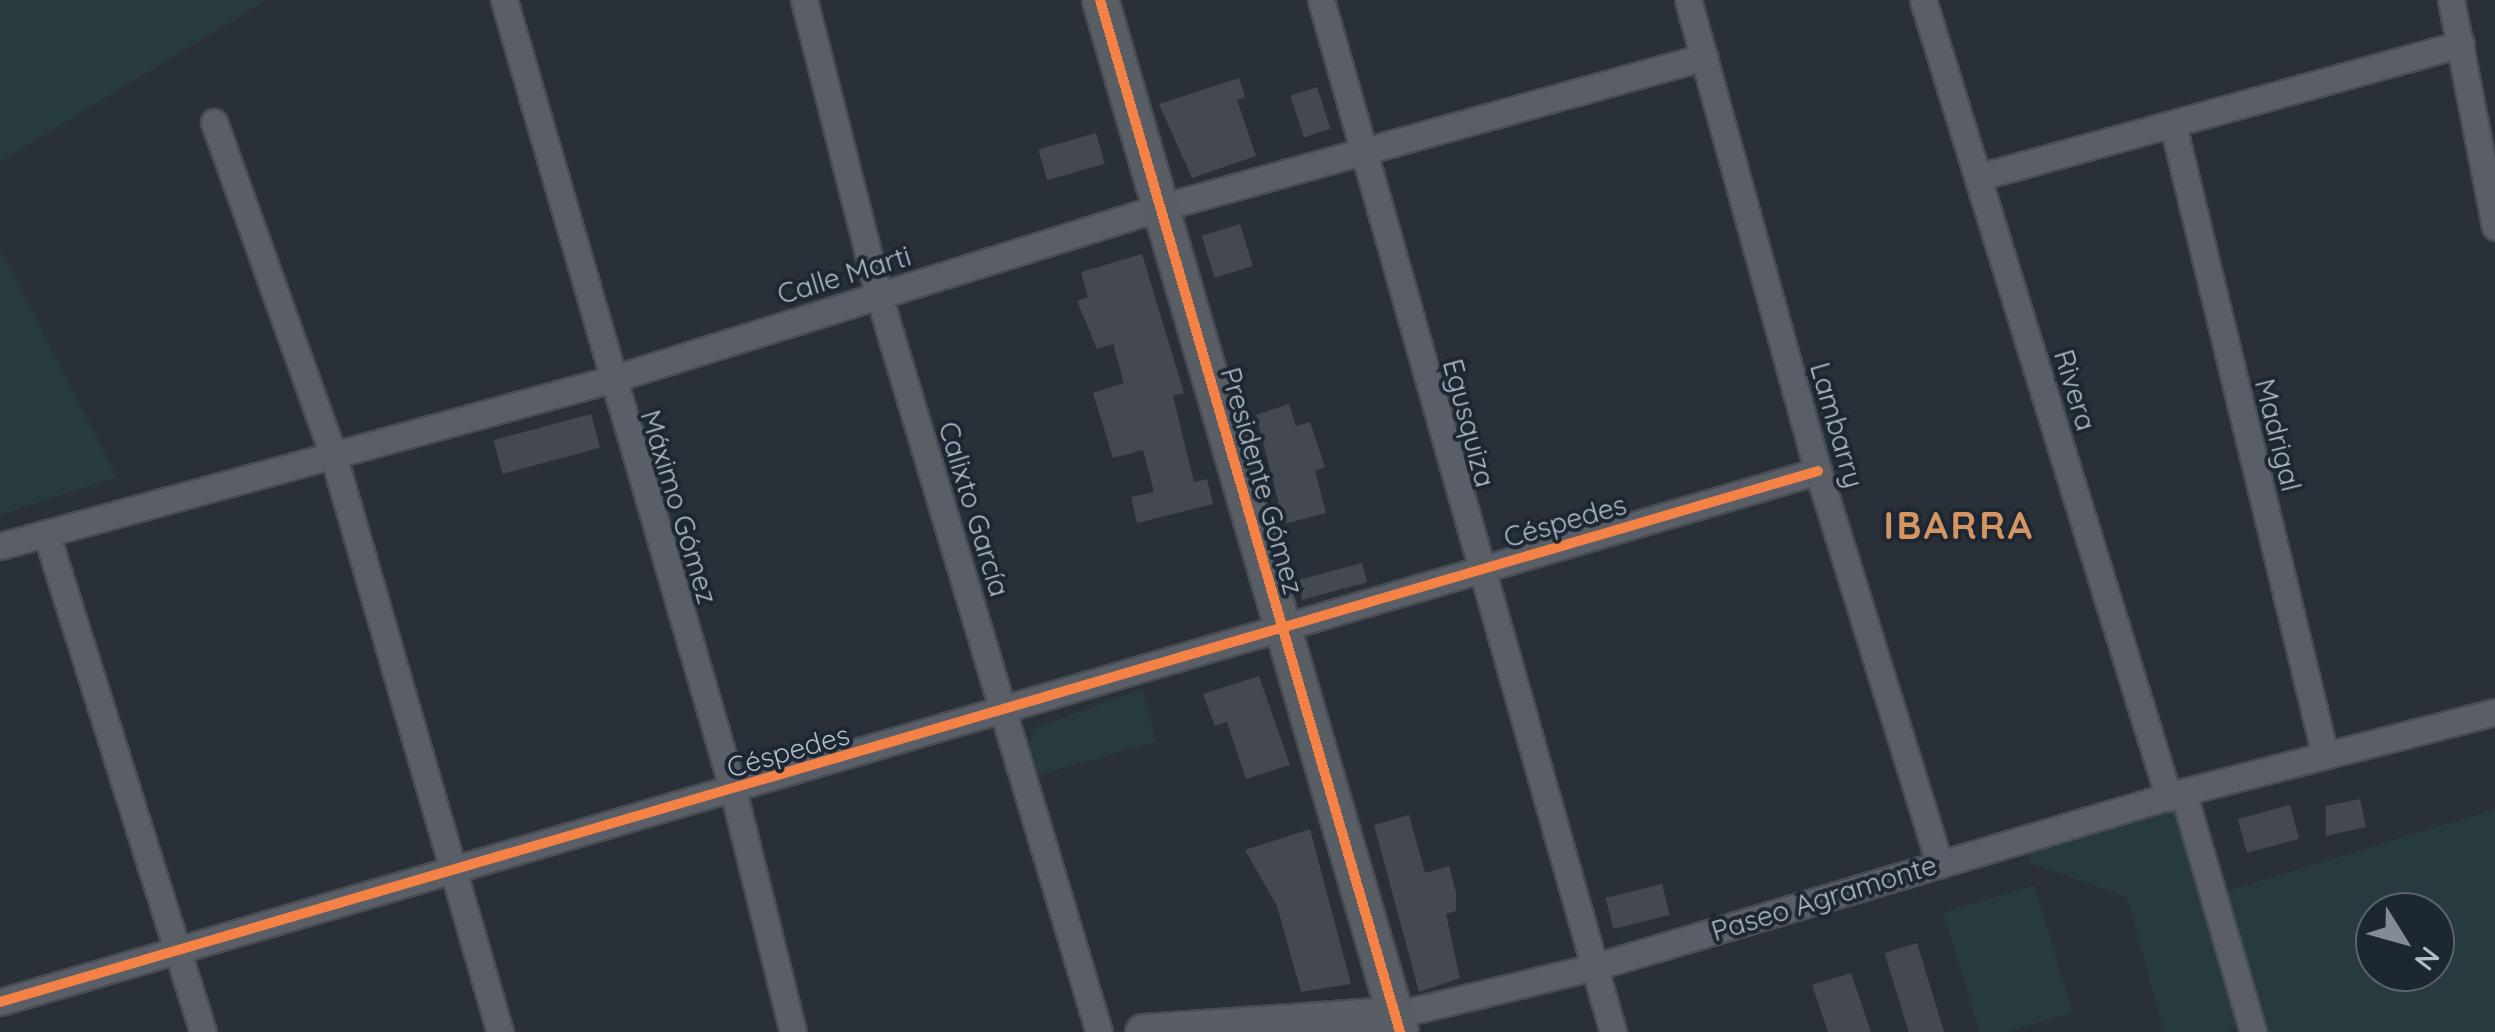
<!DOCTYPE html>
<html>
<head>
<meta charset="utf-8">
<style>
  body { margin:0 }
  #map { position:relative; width:2495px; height:1032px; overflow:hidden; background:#2a3038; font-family:Quicksand,sans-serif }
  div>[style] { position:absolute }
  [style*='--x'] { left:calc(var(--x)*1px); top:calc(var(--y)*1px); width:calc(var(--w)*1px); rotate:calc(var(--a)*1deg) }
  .green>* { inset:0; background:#273a3e; transform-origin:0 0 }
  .building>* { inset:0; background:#444950; transform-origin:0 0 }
  .roads { filter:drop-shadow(2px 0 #484c53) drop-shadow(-2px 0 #484c53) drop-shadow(0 2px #484c53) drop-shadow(0 -2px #484c53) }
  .street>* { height:25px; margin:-12.5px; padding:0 12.5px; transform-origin:12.5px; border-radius:12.5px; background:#5a5e66 }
  .secondary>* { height:35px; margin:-17.5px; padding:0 17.5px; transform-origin:17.5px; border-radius:17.5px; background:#595d64 }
  .cycleway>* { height:10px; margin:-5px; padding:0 5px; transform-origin:5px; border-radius:5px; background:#f48246 }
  span { translate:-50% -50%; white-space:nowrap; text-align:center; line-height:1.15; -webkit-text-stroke:8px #1d2633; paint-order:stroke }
  .street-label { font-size:28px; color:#b4bcc9 }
  .district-label { font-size:38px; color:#d59563; font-weight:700; letter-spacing:2.5px }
  .north { position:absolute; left:2355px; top:892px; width:100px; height:100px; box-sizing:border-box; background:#1d2633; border:2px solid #59626f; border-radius:50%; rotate:127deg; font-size:28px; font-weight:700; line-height:40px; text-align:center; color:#b4bcc9 }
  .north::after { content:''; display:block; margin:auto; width:35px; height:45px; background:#848b96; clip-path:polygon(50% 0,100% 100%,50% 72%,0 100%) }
</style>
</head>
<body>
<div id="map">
  <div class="green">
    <div style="clip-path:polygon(0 0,261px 0,262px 3px,0 162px)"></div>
    <div style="clip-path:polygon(0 248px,117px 477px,0 515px)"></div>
    <div style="clip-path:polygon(1142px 689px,1156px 742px,1039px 775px,1029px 748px,1034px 728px)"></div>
    <div style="clip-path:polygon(evenodd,2183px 792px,2214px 895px,2495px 809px,2495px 1032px,2253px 1032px,2249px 1022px,2226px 1032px,2164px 1032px,2127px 897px,2029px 863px,2030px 838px,2183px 792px,2375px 912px,2435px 912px,2435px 972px,2375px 972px,2375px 912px)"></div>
    <div style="left:2034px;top:885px;width:133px;height:95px;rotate:73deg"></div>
  </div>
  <div class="building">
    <div style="clip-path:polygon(1239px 78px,1245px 97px,1237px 100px,1256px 156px,1192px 178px,1159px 104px)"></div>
    <div style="left:1317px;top:87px;width:44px;height:28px;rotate:72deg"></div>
    <div style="left:1096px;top:133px;width:32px;height:60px;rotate:74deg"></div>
    <div style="left:1240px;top:224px;width:44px;height:40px;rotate:73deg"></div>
    <div style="clip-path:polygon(1142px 254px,1184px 393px,1173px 396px,1194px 482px,1207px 479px,1213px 504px,1137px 523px,1131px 497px,1154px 492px,1143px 450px,1113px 458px,1093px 393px,1124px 383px,1113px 344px,1097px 349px,1077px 301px,1088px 297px,1081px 272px)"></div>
    <div style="clip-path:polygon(1289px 404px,1296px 426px,1310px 422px,1325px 467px,1315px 471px,1326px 513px,1284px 524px,1256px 415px)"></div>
    <div style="left:591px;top:414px;width:35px;height:101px;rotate:75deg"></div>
    <div style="left:1362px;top:563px;width:20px;height:67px;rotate:75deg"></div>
    <div style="clip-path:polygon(1259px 676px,1290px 765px,1246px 779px,1227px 722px,1215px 726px,1203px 694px)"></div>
    <div style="clip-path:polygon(2360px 799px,2366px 827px,2326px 836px,2326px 806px)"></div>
    <div style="left:2290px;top:805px;width:35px;height:54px;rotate:75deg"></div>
    <div style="clip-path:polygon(1409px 815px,1425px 873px,1449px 866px,1456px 892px,1456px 911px,1446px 914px,1460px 978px,1419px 992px,1374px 825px)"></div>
    <div style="clip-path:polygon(1310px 829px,1351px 984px,1301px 992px,1277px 906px,1245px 850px)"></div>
    <div style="left:1662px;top:884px;width:32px;height:58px;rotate:76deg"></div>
    <div style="left:1917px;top:943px;width:93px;height:34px;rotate:73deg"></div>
    <div style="clip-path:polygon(1851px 973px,1871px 1032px,1828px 1032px,1812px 985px)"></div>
  </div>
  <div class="roads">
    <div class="street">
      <div style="--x:504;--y:0;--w:823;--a:73.83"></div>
      <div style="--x:733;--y:790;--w:249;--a:76.1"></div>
      <div style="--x:804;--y:0;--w:305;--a:75.8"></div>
      <div style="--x:879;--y:296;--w:768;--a:73.36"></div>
      <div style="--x:1321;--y:0;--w:1073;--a:74.2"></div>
      <div style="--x:1688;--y:0;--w:489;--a:74.6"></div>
      <div style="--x:1818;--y:471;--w:412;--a:72.8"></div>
      <div style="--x:1923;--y:0;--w:835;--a:72.87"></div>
      <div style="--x:2451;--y:0;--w:231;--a:79"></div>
      <div style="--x:214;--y:122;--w:357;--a:70.3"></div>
      <div style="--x:334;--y:458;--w:598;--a:73.87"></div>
      <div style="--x:2174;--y:129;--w:644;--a:76.44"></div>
      <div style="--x:1979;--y:177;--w:500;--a:-15.43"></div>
      <div style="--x:46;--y:533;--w:523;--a:72.53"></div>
      <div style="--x:0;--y:546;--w:631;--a:-15.25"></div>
      <div style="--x:609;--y:380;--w:576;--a:-17.37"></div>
      <div style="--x:1159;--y:208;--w:566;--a:-15.49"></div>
      <div style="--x:2183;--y:792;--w:250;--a:73.7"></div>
      <div style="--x:0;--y:1002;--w:1894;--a:-16.28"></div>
      <div style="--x:1395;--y:1015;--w:205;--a:-13.6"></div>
      <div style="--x:1594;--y:967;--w:614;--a:-16.55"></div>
      <div style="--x:2183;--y:792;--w:322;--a:-14.4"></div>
    </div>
    <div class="secondary">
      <div style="--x:1100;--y:0;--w:1075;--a:73.79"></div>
      <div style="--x:1143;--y:1032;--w:253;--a:-3.9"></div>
    </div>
  </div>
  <div class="cycleway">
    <div style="--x:1100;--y:0;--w:1075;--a:73.79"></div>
    <div style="--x:0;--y:1002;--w:1894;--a:-16.28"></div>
  </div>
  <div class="street-label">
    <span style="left:844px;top:275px;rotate:-17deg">Calle Marti</span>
    <span style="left:2075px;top:390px;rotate:73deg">Rivera</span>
    <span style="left:1469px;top:423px;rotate:75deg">Egusquiza</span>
    <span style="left:1837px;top:425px;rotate:74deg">Lambarry</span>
    <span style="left:2278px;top:435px;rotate:76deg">Madrigal</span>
    <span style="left:1262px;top:481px;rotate:74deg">Presidente Gómez</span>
    <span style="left:679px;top:507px;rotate:73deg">Máximo Gómez</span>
    <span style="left:974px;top:509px;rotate:73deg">Calixto García</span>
    <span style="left:1565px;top:521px;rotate:-16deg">Céspedes</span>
    <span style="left:788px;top:751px;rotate:-16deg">Céspedes</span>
    <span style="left:1824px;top:898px;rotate:-17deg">Paseo Agramonte</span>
  </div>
  <div class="district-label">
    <span style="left:1959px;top:526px">IBARRA</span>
  </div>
  <div class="north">N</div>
</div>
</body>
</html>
